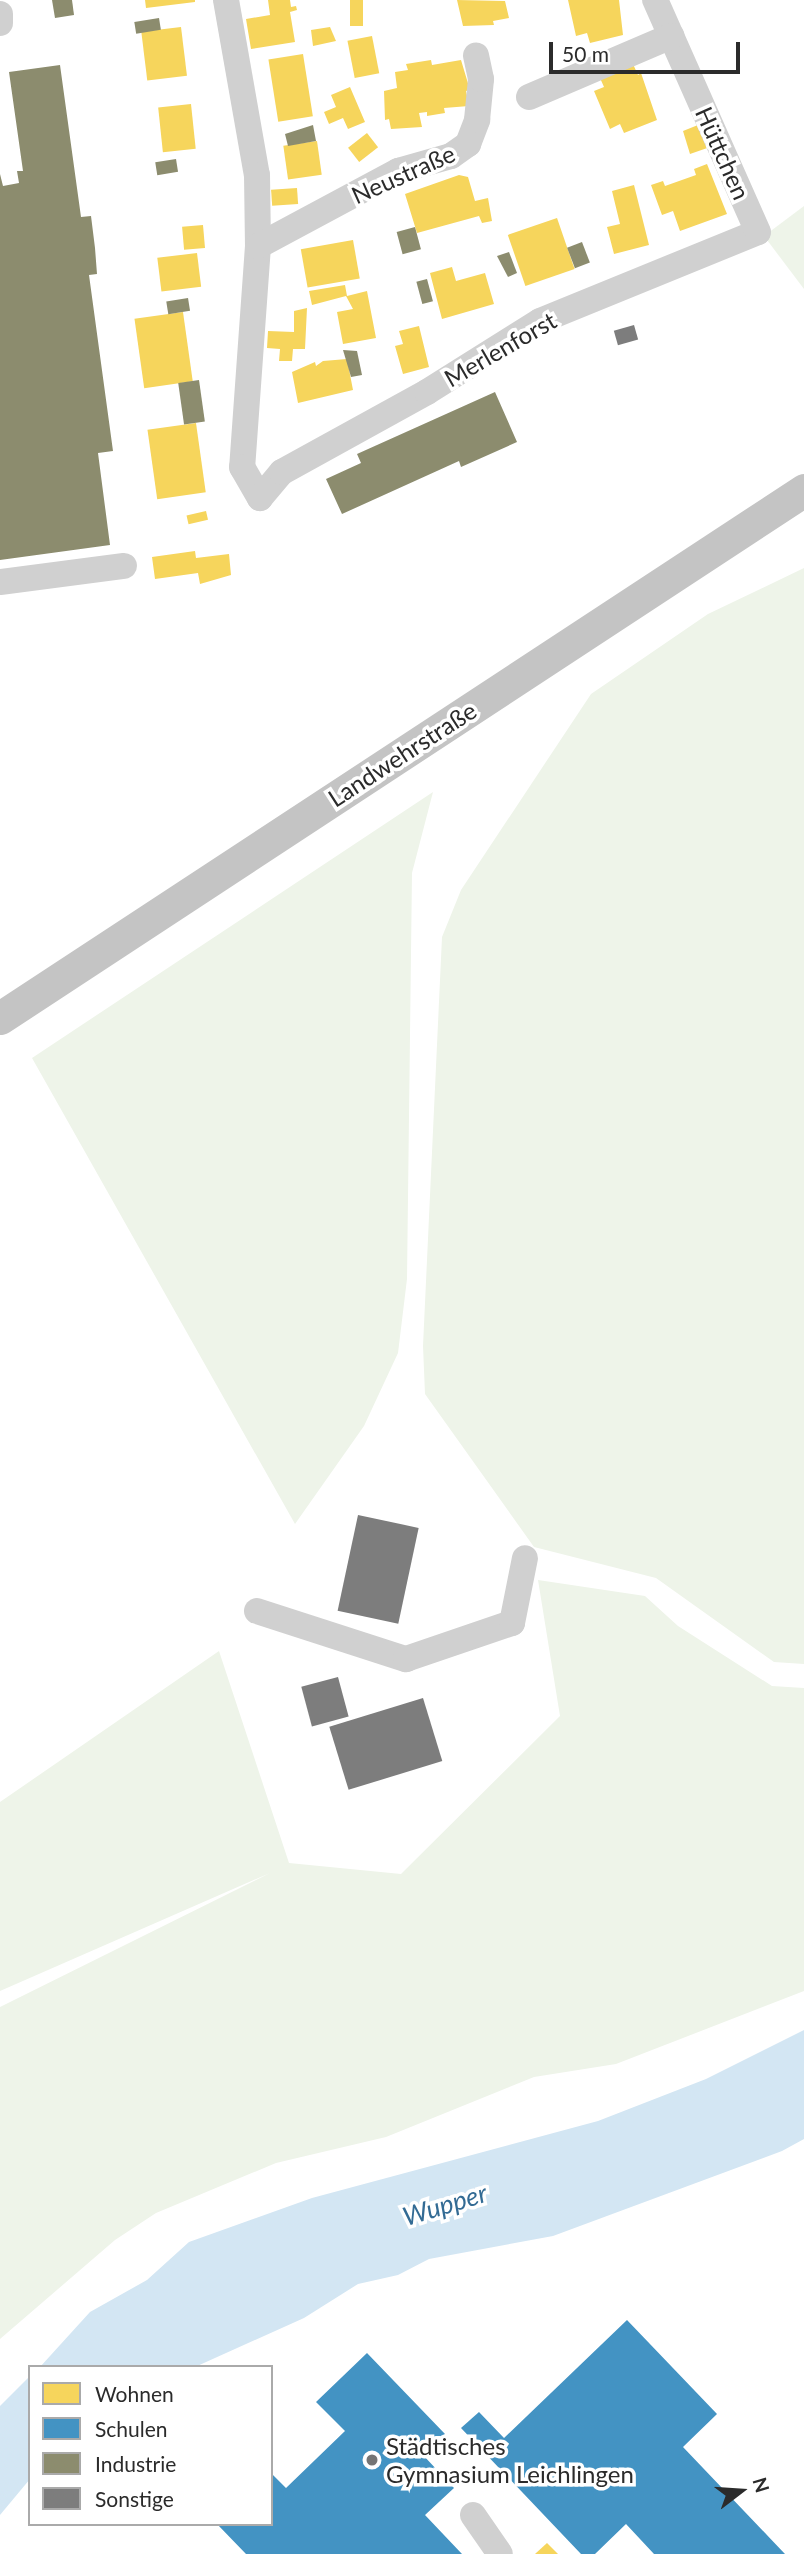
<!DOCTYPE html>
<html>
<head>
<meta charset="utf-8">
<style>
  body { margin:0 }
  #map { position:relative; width:804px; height:2554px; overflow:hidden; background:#fff; font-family:Lato,sans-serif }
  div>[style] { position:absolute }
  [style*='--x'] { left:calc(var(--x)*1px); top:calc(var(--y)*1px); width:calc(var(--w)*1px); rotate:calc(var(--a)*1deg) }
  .green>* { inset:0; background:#eef4e9 }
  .water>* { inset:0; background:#d3e6f3 }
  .homes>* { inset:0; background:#f6d55c; transform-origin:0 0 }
  .schools>* { inset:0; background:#4393c3 }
  .industry>* { inset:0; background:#8c8c6e; transform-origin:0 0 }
  .building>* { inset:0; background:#7d7d7d; transform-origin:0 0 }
  .minor>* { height:26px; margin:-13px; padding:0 13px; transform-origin:13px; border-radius:13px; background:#d0d0d0 }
  .major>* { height:33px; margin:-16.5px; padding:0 16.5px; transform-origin:16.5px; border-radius:16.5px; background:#c4c4c4 }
  .dots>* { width:19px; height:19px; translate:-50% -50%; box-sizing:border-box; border:4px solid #fff; border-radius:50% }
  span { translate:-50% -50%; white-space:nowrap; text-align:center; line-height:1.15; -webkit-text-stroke:7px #fff; paint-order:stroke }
  .street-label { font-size:24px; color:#2b2b2b }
  .poi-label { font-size:24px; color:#2b2b2b }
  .left { translate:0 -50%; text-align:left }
  .water-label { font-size:26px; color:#336b94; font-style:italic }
  .legend { position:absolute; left:28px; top:2365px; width:245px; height:161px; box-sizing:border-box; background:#fff; border:2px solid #aaa; margin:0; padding:9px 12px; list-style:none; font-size:21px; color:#2b2b2b }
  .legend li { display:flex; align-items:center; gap:14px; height:35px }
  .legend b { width:35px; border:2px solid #aaa }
  .north { position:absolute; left:706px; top:2456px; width:70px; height:70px; -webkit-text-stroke:5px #fff; paint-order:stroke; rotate:73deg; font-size:19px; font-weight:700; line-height:28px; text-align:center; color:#2b2b2b }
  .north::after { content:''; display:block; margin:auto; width:24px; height:32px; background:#2b2b2b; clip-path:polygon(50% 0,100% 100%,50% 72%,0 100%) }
  .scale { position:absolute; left:549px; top:42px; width:191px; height:32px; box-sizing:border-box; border:4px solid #2b2b2b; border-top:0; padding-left:9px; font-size:21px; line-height:24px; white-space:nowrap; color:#2b2b2b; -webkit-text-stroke:5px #fff; paint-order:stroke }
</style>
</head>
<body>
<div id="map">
  <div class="green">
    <div style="clip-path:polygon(804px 206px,804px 289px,764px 236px)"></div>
    <div style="clip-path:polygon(804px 568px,804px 1664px,774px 1662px,656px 1578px,534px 1547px,425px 1394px,423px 1346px,442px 937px,461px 890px,591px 694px,708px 614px)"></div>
    <div style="clip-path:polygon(433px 792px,412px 873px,407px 1279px,398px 1353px,364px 1426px,295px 1524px,32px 1058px)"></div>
    <div style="clip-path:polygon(538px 1580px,645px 1596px,678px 1626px,772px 1686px,804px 1688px,804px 1991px,616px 2064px,534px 2077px,386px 2137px,276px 2163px,156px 2213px,115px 2240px,0 2339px,0 2007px,270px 1873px,0 1991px,0 1802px,219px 1651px,289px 1863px,401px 1874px,560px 1716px)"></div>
  </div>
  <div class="water">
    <div style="clip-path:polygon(804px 2030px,804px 2139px,782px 2151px,553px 2236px,429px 2259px,398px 2275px,358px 2284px,304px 2318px,195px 2367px,40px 2367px,90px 2312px,147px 2280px,189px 2242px,312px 2198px,598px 2121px,706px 2079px)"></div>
    <div style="clip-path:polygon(30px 2376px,30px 2479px,0 2515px,0 2406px)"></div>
  </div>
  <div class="homes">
    <div style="clip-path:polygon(145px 0,195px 0,195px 2px,146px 8px)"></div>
    <div style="clip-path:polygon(268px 0,290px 0,291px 7px,296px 6px,297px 10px,290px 12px,295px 42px,251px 49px,246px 19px,270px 15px)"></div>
    <div style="left:350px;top:0;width:13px;height:26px"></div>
    <div style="clip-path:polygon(457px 0,505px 1px,509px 18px,493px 21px,494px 25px,463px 26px)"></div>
    <div style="clip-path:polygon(568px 0,619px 0,623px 35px,590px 43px,587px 33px,576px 36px)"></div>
    <div style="left:181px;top:27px;width:49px;height:40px;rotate:83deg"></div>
    <div style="clip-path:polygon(330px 27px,336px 41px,313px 46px,311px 30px)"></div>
    <div style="left:372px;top:36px;width:38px;height:25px;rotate:79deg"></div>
    <div style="left:303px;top:54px;width:63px;height:35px;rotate:81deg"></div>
    <div style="clip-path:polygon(431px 60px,432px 65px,461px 60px,470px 90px,466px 91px,469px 106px,444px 108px,445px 113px,427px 116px,427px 112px,419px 113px,422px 127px,391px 129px,389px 119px,385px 120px,384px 91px,397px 88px,395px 72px,408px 70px,406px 64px)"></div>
    <div style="clip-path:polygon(633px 64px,638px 75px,641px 73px,657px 120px,624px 133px,620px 124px,610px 129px,594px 91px,604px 87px,600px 78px)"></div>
    <div style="clip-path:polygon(350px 87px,365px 122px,348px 129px,343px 118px,329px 124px,324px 112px,336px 107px,331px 95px)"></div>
    <div style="left:191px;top:104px;width:45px;height:33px;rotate:84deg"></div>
    <div style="clip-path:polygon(703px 123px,713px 146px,690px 154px,683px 131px)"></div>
    <div style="left:367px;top:133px;width:18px;height:24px;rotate:52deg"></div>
    <div style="left:317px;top:141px;width:34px;height:34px;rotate:82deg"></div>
    <div style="clip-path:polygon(707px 164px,727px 214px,680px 231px,673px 211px,662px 215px,651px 185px,663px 181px,665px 186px,696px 175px,694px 169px)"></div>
    <div style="clip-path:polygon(459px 175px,468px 177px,475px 201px,488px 198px,492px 221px,482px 223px,479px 216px,417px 233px,405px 194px)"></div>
    <div style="clip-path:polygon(634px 185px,649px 245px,614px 254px,607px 227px,620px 224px,612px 191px)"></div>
    <div style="left:297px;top:188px;width:16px;height:26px;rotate:86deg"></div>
    <div style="left:557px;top:218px;width:54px;height:52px;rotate:71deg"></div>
    <div style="left:203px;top:225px;width:23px;height:21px;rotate:85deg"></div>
    <div style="left:353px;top:240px;width:39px;height:53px;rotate:80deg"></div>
    <div style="left:197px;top:253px;width:34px;height:40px;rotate:83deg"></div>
    <div style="clip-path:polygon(452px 267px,456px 281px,485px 273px,494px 304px,442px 319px,430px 273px)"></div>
    <div style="clip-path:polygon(345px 285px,347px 296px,367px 291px,376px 338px,343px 344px,337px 312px,353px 309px,346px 296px,312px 305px,309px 291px)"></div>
    <div style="clip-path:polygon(307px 308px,305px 349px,293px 349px,292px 361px,279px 361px,280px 349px,267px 348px,268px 331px,294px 332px,294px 311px)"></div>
    <div style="left:183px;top:312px;width:70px;height:49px;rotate:82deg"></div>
    <div style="clip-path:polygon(419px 326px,429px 367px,403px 374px,395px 346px,403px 344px,399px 331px)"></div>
    <div style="clip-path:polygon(347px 359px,353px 390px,298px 403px,292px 372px,315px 362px,316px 366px,323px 361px)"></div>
    <div style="left:196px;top:423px;width:70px;height:49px;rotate:82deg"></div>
    <div style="left:206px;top:511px;width:9px;height:20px;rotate:77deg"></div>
    <div style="clip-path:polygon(195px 551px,196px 558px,229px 554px,231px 575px,200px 584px,198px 573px,155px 579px,152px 557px)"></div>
    <div style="clip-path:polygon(547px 2543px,558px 2554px,535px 2554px)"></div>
  </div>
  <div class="schools">
    <div style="clip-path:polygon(627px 2320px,717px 2414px,683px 2447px,785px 2554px,654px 2554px,626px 2524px,595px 2554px,581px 2554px,461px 2428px,479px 2412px,504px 2438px)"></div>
    <div style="clip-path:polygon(367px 2353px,445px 2434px,423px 2455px,454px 2488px,425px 2515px,462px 2554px,246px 2554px,217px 2524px,271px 2524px,271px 2473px,286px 2488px,345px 2431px,316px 2402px)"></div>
  </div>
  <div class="industry">
    <div style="clip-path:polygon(52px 0,72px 0,74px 15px,55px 18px)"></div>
    <div style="left:159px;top:18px;width:12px;height:25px;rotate:81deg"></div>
    <div style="clip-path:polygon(60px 65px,81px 217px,91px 216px,95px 248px,97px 274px,89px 275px,113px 451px,98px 453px,110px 545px,0 560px,0 174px,3px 186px,19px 183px,17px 171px,23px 171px,9px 72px)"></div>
    <div style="clip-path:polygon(313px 125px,316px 141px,288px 146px,285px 134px)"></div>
    <div style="left:176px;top:159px;width:13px;height:21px;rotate:81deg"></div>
    <div style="left:415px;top:227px;width:23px;height:19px;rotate:75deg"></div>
    <div style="left:582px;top:242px;width:22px;height:16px;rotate:69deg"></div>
    <div style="clip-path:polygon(509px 252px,517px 273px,508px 277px,497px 256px)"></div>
    <div style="left:427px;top:279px;width:23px;height:11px;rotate:75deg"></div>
    <div style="left:188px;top:298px;width:13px;height:22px;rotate:81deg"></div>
    <div style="clip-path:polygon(343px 350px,357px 351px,362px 375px,351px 377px)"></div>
    <div style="left:199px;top:380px;width:42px;height:21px;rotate:82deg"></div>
    <div style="clip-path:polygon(495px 392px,517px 442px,461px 467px,459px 461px,342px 514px,326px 479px,361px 463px,357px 454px)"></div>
  </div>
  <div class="building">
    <div style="left:634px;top:325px;width:15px;height:21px;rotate:74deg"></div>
    <div style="left:358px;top:1515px;width:62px;height:98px;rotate:12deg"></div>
    <div style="left:338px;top:1677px;width:41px;height:38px;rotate:75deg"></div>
    <div style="left:423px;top:1698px;width:66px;height:98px;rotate:73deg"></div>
  </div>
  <div class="minor">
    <div style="--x:226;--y:0;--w:178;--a:80"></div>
    <div style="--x:257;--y:175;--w:71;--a:89.2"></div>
    <div style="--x:258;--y:246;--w:222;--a:94.1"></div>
    <div style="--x:242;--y:467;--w:36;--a:60"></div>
    <div style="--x:260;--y:498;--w:34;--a:-50"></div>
    <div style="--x:282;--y:472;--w:166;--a:-28.9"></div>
    <div style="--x:427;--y:392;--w:133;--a:-32.1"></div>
    <div style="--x:540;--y:321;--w:235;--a:-22.2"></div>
    <div style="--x:758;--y:232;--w:254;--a:-113.9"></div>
    <div style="--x:0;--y:14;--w:9;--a:90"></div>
    <div style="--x:529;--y:97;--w:155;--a:-23.2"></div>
    <div style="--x:258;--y:246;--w:159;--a:-28.2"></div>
    <div style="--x:398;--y:171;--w:55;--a:-15.8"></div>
    <div style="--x:451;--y:156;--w:21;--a:-35"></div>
    <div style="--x:468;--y:144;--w:26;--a:-69"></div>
    <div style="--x:477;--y:120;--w:41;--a:-84.4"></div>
    <div style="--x:481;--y:79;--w:24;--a:-102"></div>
    <div style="--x:0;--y:582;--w:125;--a:-7.4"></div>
    <div style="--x:257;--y:1611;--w:157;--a:17.9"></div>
    <div style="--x:406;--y:1659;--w:112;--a:-18.8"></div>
    <div style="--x:512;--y:1623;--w:66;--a:-78.7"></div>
    <div style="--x:473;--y:2515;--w:47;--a:55.3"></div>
  </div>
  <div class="major">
    <div style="--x:0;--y:1018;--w:962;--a:-33.29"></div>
  </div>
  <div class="dots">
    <div style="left:372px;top:2460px;background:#757575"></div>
  </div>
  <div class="street-label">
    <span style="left:723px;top:153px;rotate:66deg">Hüttchen</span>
    <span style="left:403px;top:174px;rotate:-24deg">Neustraße</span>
    <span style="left:500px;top:349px;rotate:-30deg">Merlenforst</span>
    <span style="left:402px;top:754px;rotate:-33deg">Landwehrstraße</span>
  </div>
  <div class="poi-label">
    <span class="left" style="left:386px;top:2460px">Städtisches<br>Gymnasium Leichlingen</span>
  </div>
  <div class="water-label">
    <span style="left:445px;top:2205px;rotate:-17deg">Wupper</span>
  </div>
  <ul class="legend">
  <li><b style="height:19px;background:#f6d55c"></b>Wohnen</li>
  <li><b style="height:19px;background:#4393c3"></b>Schulen</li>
  <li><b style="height:19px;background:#8c8c6e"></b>Industrie</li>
  <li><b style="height:19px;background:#7d7d7d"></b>Sonstige</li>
  </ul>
  <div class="north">N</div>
  <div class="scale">50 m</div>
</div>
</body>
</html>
